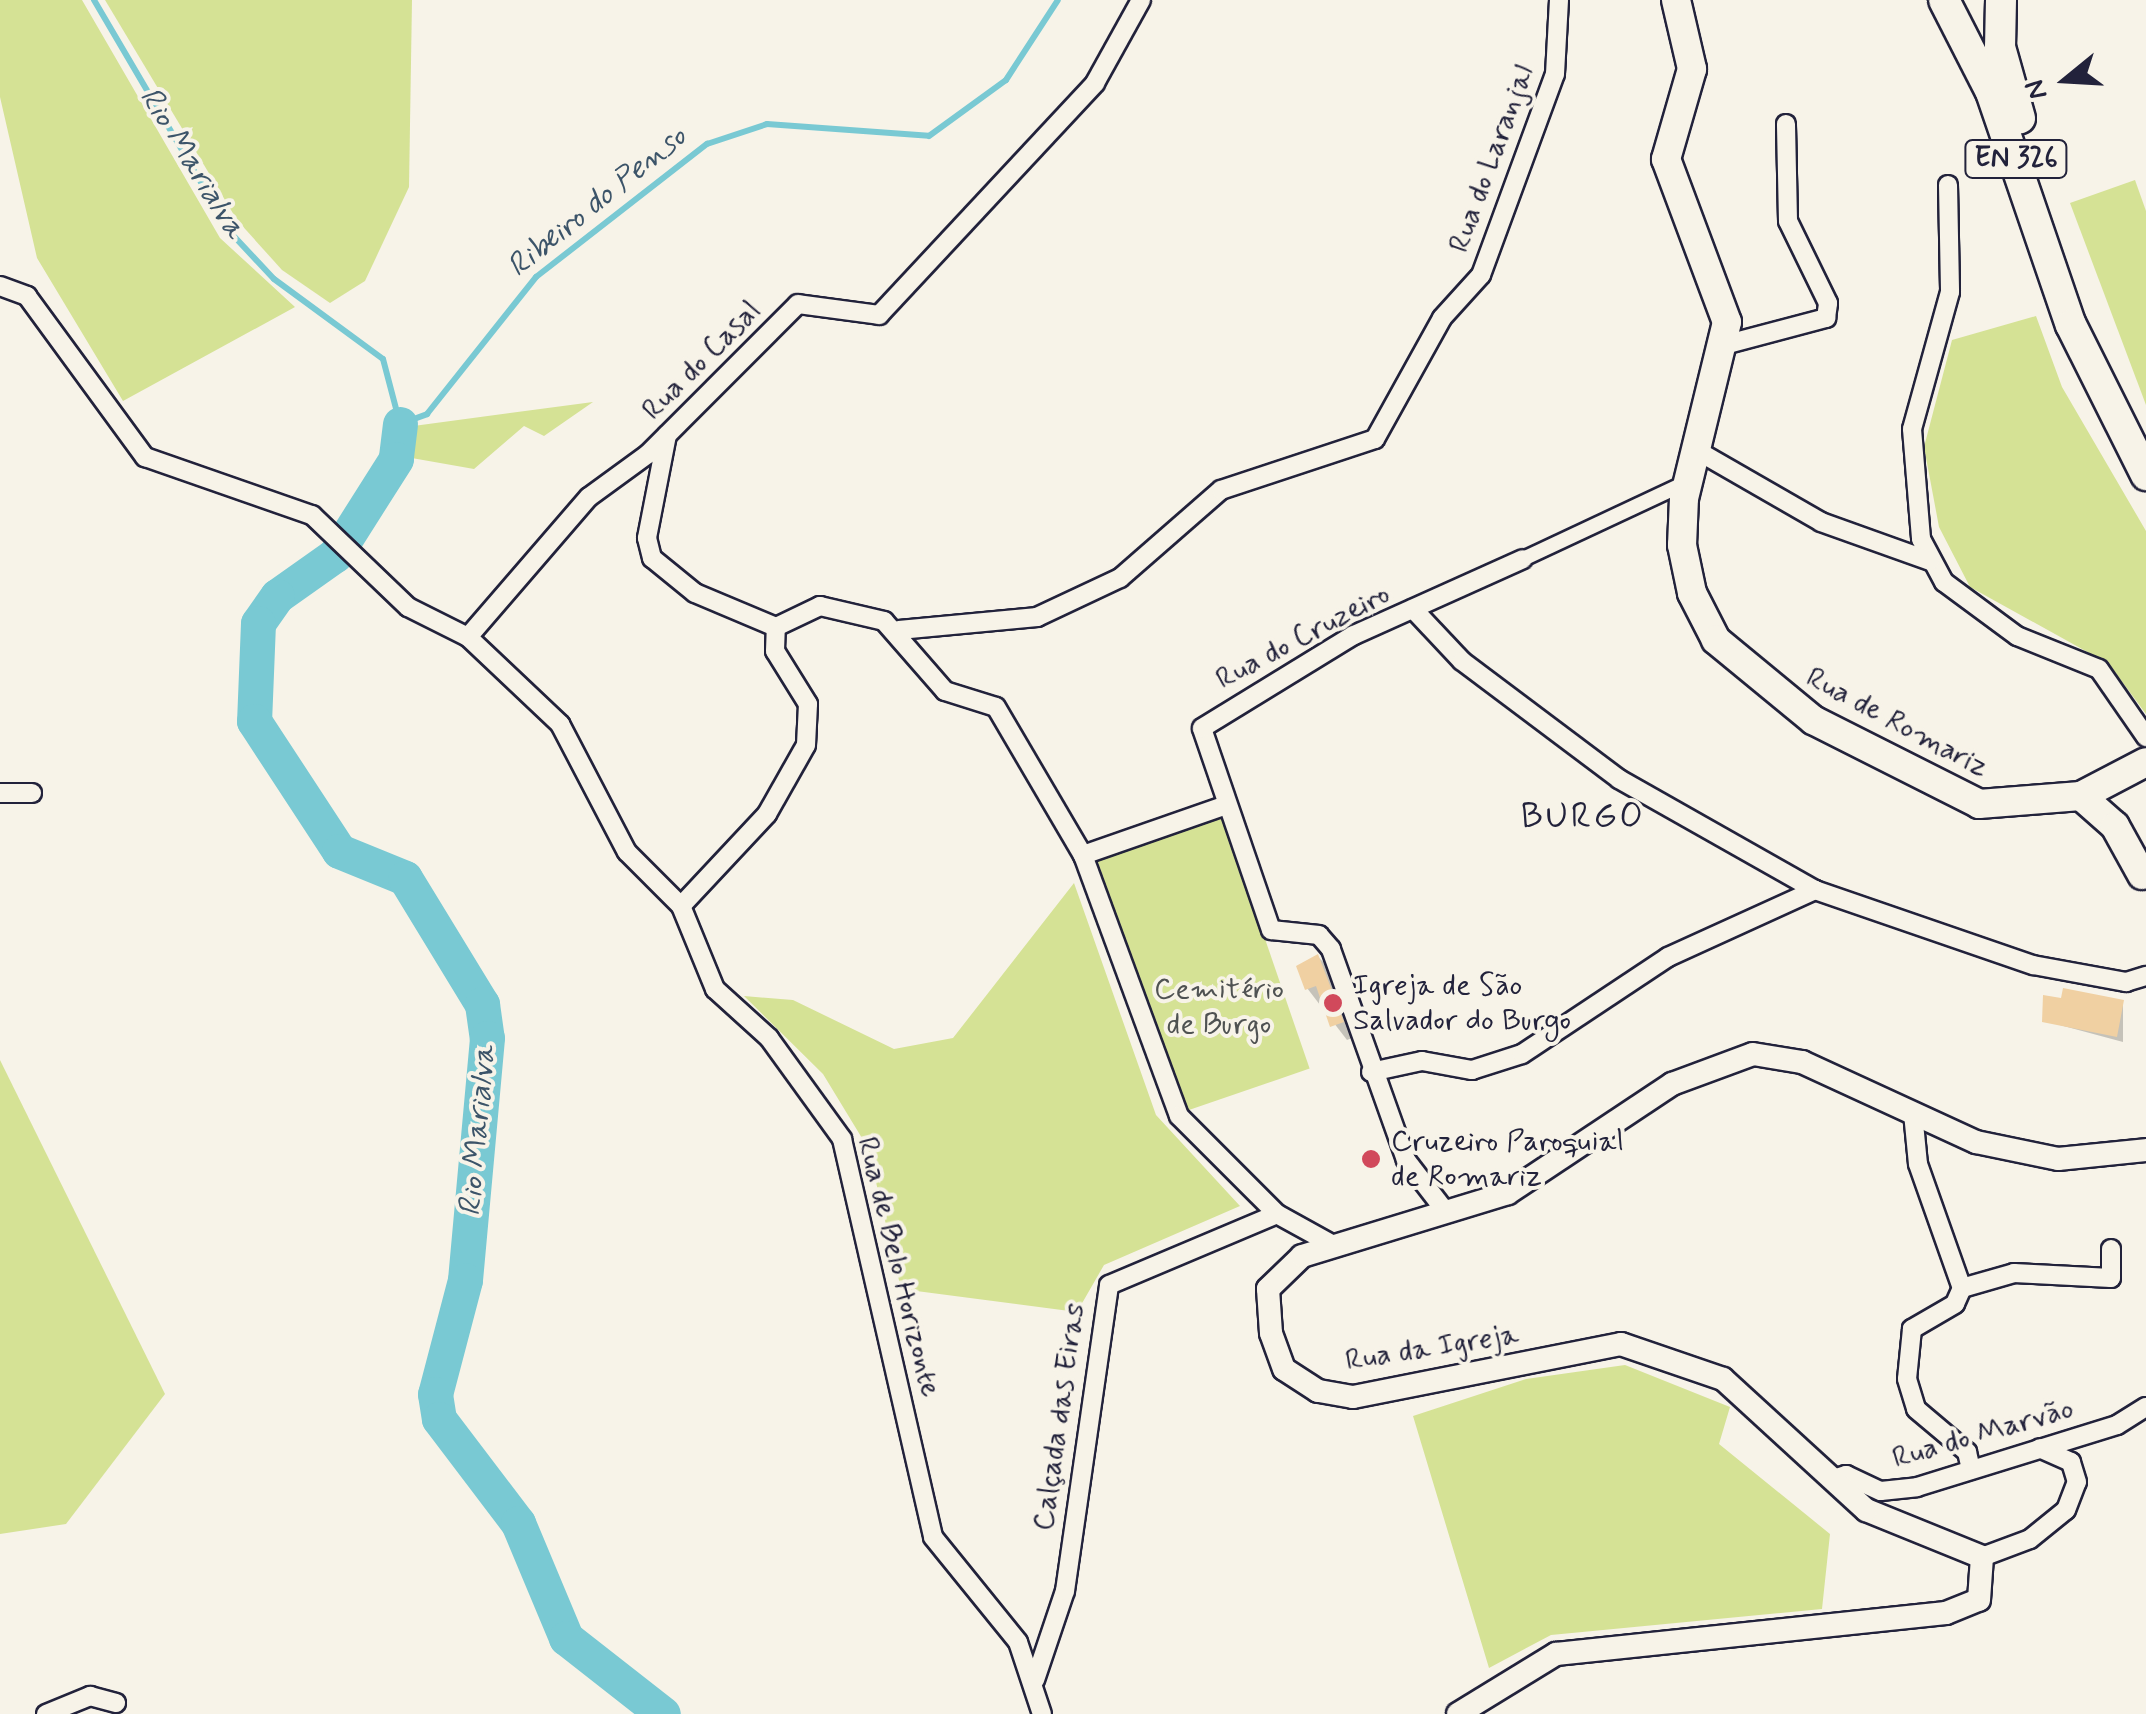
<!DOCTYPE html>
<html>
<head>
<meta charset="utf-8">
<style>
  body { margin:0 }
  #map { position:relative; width:2146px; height:1714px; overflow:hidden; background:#f7f3e8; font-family:Mynerve,sans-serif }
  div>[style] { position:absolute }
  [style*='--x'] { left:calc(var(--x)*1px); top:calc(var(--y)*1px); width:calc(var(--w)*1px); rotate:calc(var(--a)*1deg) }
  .green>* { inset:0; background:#d5e295; transform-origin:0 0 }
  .shadow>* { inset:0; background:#0003 }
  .stream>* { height:6px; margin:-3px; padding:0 3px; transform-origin:3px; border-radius:3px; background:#79c9d3 }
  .river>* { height:35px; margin:-17.5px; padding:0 17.5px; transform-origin:17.5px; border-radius:17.5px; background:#79c9d3 }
  .building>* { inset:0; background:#f0d0a2 }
  .roads { filter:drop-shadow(2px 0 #22223b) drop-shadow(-2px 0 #22223b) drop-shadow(0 2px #22223b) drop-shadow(0 -2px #22223b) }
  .pedestrian>* { height:14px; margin:-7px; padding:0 7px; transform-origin:7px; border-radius:7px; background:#f7f3e8 }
  .minor>* { height:18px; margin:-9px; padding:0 9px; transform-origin:9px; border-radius:9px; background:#f7f3e8 }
  .tertiary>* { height:22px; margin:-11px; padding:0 11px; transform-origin:11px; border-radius:11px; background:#f7f3e8 }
  .secondary>* { height:28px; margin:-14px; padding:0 14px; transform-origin:14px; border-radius:14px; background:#f7f3e8 }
  .primary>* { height:30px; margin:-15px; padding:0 15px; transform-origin:15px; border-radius:15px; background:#f7f3e8 }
  .dots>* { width:28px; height:28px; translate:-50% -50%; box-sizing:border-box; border:5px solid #f7f3e8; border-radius:50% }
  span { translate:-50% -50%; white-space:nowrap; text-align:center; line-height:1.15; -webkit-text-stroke:8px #f7f3e8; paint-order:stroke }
  .shield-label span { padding:2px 8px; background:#f7f3e8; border:2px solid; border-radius:8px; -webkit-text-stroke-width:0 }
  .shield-label { font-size:28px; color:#22223b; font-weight:700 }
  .street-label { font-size:30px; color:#22223b }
  .poi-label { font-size:30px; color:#22223b }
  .left { translate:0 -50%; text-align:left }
  .park-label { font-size:30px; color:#4f5252 }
  .water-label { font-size:32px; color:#3c5469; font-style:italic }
  .quarter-label { font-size:35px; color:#22223b; letter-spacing:2.5px }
  .north { position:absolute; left:2016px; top:30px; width:100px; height:100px; -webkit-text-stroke:8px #f7f3e8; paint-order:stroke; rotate:252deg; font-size:28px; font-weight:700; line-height:40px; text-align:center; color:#22223b }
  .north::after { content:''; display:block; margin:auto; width:35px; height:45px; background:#22223b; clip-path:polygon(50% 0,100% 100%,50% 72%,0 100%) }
</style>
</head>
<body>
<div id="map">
  <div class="green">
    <div style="clip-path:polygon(0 0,82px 0,220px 238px,295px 307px,123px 401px,37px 258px,0 97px)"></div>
    <div style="clip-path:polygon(105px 0,412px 0,409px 187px,365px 281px,330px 303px,282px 270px,237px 220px)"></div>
    <div style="clip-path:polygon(2135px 180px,2146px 211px,2146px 405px,2070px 203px)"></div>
    <div style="clip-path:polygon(2036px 316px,2062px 387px,2146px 531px,2146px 714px,2109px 664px,1970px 587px,1939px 527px,1924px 447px,1952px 340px)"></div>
    <div style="clip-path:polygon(593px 402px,544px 436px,524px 426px,474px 469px,406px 457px,406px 427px)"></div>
    <div style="left:1223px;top:817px;width:266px;height:133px;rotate:71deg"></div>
    <div style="clip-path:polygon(1074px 883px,1156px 1115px,1240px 1206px,1104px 1265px,1077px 1312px,901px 1289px,868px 1148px,823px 1074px,744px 996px,793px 1000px,894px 1049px,953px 1038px)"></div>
    <div style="clip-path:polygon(0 1060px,165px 1394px,66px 1524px,0 1534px)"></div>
    <div style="clip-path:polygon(1625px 1365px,1730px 1407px,1719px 1444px,1830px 1534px,1822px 1609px,1551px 1635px,1489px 1668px,1413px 1416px,1526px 1379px)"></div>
  </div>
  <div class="shadow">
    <div style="clip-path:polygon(1318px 957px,1333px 971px,1357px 1036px,1347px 1040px,1307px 988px)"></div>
    <div style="clip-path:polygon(2123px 1002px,2123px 1042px,2045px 1021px)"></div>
  </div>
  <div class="stream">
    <div style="--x:94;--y:0;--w:269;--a:59.6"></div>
    <div style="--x:230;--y:232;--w:64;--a:46.9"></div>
    <div style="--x:274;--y:279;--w:135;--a:36.3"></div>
    <div style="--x:383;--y:359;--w:67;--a:75.3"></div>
    <div style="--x:400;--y:424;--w:29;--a:-20"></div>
    <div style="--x:427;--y:414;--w:175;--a:-51.5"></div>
    <div style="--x:536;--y:277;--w:217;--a:-37.9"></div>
    <div style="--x:707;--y:144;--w:63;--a:-18.4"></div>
    <div style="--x:767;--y:124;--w:162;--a:4.2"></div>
    <div style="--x:929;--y:136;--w:95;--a:-36"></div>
    <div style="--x:1006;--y:80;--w:95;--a:-57"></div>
  </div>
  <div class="river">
    <div style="--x:400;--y:424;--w:35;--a:97"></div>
    <div style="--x:396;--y:459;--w:114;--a:122.4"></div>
    <div style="--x:335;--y:555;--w:71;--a:144.7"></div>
    <div style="--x:277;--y:596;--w:33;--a:125"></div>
    <div style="--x:258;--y:623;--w:98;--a:92.3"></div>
    <div style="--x:254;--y:721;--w:155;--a:56.8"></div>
    <div style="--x:339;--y:851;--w:71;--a:22.2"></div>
    <div style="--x:405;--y:878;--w:148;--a:58.6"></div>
    <div style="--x:482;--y:1004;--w:34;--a:82"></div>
    <div style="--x:487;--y:1038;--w:243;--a:95.2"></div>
    <div style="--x:465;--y:1280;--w:118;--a:104.7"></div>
    <div style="--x:435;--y:1394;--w:25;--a:81"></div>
    <div style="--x:439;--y:1419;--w:131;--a:52.8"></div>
    <div style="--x:518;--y:1523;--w:125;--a:67.3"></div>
    <div style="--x:566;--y:1638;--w:123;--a:38.1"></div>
  </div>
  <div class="building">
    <div style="clip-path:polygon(1318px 954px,1344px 1022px,1330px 1027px,1316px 986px,1305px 990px,1296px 966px)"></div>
    <div style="clip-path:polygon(2063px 988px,2124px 1000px,2117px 1037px,2042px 1022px,2043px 995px,2061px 998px)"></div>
  </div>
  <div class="roads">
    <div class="pedestrian">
      <div style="--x:1523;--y:559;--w:179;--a:-25.1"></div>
    </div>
    <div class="minor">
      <div style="--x:1948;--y:185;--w:107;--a:88.9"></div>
      <div style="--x:1950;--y:292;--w:142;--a:105.5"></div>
      <div style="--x:1912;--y:429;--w:110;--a:85.3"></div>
      <div style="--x:1921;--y:539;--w:49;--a:61.9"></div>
      <div style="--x:1944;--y:582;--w:91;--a:36.5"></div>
      <div style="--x:2017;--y:636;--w:88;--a:21.9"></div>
      <div style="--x:2099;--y:669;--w:83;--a:55.3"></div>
      <div style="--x:0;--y:286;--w:29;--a:20"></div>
      <div style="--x:27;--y:296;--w:200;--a:53.8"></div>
      <div style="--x:145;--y:457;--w:177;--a:19.2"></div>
      <div style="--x:312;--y:515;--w:133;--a:43.8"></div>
      <div style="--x:408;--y:607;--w:67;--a:26.6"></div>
      <div style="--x:468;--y:637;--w:127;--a:43.4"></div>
      <div style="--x:560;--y:724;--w:144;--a:62.4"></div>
      <div style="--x:627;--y:852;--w:76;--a:45"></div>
      <div style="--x:681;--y:906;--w:90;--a:67.7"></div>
      <div style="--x:715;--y:989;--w:73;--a:42.2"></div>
      <div style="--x:769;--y:1038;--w:125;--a:54.1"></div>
      <div style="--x:842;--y:1139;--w:408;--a:77.1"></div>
      <div style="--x:933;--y:1537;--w:135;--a:51"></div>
      <div style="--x:1018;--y:1642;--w:76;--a:71.6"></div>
      <div style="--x:1724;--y:345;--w:106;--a:-14.8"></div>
      <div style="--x:1826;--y:318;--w:15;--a:-82"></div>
      <div style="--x:1828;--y:303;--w:91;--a:-116"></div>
      <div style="--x:1788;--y:221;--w:97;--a:-91.2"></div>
      <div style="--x:667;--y:435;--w:105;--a:101"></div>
      <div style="--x:647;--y:538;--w:21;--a:76"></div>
      <div style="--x:652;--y:558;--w:55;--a:39.1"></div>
      <div style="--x:695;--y:593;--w:88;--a:22.8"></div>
      <div style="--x:1696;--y:450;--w:144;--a:29.9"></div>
      <div style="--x:1821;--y:522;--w:116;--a:19.7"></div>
      <div style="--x:1413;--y:609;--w:71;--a:46.7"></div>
      <div style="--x:1462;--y:661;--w:196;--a:36.9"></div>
      <div style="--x:1619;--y:779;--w:225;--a:29.5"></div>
      <div style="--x:899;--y:630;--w:139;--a:-5.4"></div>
      <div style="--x:1037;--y:617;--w:92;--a:-25.2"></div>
      <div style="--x:1120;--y:578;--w:134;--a:-41.1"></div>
      <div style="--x:1221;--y:490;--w:162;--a:-18.3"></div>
      <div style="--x:1375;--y:439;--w:138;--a:-61"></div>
      <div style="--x:1442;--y:318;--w:58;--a:-47.8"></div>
      <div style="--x:1481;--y:275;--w:214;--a:-69.8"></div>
      <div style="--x:1555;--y:74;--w:74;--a:-86.9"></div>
      <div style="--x:468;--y:637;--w:185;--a:-49.2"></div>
      <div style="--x:589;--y:497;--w:73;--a:-36.1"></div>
      <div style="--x:648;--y:454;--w:212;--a:-45"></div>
      <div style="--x:798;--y:304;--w:82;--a:7.7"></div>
      <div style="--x:879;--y:315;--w:317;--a:-47"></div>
      <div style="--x:1095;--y:83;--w:95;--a:-61"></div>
      <div style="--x:0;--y:793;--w:32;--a:0"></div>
      <div style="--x:1083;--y:855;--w:149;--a:-19.2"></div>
      <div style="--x:681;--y:906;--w:126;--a:-46.9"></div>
      <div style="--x:767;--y:814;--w:79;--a:-60.5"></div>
      <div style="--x:806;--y:745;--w:41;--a:-87.2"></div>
      <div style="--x:808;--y:704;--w:62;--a:-121.9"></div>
      <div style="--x:775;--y:651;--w:24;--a:-88"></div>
      <div style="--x:776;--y:627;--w:49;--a:-25.5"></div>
      <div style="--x:820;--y:606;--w:66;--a:13.2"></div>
      <div style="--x:884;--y:621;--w:93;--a:48.9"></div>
      <div style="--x:945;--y:691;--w:53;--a:17.4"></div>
      <div style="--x:996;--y:707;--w:172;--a:59.6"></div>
      <div style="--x:1083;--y:855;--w:278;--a:69.8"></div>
      <div style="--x:1179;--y:1116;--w:139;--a:45"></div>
      <div style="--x:1371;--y:1072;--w:52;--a:-12.2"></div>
      <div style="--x:1422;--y:1061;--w:51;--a:10.2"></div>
      <div style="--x:1472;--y:1070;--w:52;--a:-17.7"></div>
      <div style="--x:1522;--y:1054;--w:175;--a:-33.6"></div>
      <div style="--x:1668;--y:957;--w:162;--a:-24.5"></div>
      <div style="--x:1815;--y:890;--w:231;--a:19"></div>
      <div style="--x:2033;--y:965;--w:95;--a:10.4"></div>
      <div style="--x:2126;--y:982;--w:21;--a:-17"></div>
      <div style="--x:1913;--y:1113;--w:51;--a:84.4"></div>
      <div style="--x:1918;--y:1164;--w:132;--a:70.5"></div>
      <div style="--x:1446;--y:1212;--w:66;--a:-127.6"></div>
      <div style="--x:1406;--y:1160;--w:224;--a:-109.6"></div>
      <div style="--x:1331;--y:949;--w:18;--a:-131"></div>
      <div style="--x:1319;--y:935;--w:48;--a:-174.1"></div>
      <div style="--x:1271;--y:930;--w:213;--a:-108.9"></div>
      <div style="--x:1202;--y:728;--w:178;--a:-31.5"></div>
      <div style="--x:1354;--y:635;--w:185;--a:-24.2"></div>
      <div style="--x:1962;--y:1288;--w:17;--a:114"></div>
      <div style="--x:1955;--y:1304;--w:50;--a:149.8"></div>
      <div style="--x:1912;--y:1329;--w:50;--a:95.7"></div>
      <div style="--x:1907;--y:1379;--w:31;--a:73"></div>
      <div style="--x:1916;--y:1409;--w:67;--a:40.1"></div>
      <div style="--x:1967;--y:1452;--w:17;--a:77"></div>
      <div style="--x:1962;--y:1288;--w:54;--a:-16.1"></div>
      <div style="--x:2014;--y:1273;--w:97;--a:3"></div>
      <div style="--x:2111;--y:1278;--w:29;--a:-90"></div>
      <div style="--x:1833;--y:1479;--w:14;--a:-17"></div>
      <div style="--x:1846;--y:1475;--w:38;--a:25"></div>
      <div style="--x:1881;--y:1491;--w:36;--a:-6"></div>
      <div style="--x:1917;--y:1487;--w:209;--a:-17.2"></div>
      <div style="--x:2117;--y:1425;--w:34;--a:-32"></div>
      <div style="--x:1982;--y:1557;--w:51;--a:-20.6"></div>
      <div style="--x:2030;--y:1539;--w:46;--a:-38.9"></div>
      <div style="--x:2066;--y:1510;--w:30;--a:-69"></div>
      <div style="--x:2077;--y:1482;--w:21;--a:-107"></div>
      <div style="--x:2071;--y:1462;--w:34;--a:-156"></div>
      <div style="--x:1035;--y:1680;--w:94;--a:-71.4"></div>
      <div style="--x:1065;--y:1591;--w:309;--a:-81.8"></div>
      <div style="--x:1109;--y:1285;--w:182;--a:-22.9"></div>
      <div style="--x:1277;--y:1214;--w:66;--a:28.9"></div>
      <div style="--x:46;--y:1714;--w:48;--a:-22.2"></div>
      <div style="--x:90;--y:1696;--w:27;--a:15"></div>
    </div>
    <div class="tertiary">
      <div style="--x:1458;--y:1714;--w:115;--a:-31.5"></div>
      <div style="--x:1556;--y:1654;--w:392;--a:-6"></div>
      <div style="--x:1946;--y:1613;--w:35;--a:-22"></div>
      <div style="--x:1979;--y:1600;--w:43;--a:-86"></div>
      <div style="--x:1982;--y:1557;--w:125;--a:-157.9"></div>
      <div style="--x:1866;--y:1510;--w:194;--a:-137.5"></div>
      <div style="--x:1723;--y:1379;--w:108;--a:-161.1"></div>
      <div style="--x:1621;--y:1344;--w:273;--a:168.8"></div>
      <div style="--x:1353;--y:1397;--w:36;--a:-170"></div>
      <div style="--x:1318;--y:1391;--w:40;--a:-147.1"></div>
      <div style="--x:1284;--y:1369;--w:38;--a:-110"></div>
      <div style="--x:1271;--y:1333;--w:44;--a:-93.9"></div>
      <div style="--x:1268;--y:1289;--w:47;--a:-44.1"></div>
      <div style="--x:1302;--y:1256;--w:215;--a:-17"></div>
      <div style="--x:1508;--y:1193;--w:197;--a:-33.6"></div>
      <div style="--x:1672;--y:1084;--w:86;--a:-20.3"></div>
      <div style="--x:1753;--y:1054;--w:50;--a:9.3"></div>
      <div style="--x:1802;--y:1062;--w:192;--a:24.7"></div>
      <div style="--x:1976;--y:1142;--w:84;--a:11.7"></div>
      <div style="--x:2058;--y:1159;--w:88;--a:-5.8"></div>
    </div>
    <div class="secondary">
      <div style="--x:1676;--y:0;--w:71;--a:76.9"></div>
      <div style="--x:1692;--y:69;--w:94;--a:106.1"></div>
      <div style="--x:1666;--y:159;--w:174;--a:69.5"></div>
      <div style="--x:1727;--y:322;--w:181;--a:103.7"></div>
      <div style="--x:1684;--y:498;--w:47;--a:92.4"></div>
      <div style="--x:1682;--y:545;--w:49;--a:78.2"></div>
      <div style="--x:1692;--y:593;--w:53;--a:62.9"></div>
      <div style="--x:1716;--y:640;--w:126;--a:39.5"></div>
      <div style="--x:1813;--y:720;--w:186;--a:26.8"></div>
      <div style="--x:1979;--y:804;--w:102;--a:-4.5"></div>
      <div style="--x:2081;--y:796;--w:73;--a:-27.6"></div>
      <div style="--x:2081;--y:796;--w:45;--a:41.4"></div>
      <div style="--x:2115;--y:826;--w:56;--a:61.1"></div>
    </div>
    <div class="primary">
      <div style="--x:1944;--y:0;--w:103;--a:62.9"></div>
      <div style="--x:1991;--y:92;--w:246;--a:71.1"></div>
      <div style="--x:2071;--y:325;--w:168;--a:63.4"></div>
      <div style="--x:2001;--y:0;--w:47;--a:91.2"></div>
      <div style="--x:2000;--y:47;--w:74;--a:74.3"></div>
    </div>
  </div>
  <div class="dots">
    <div style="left:1333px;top:1003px;background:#d1495b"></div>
    <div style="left:1371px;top:1159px;background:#d1495b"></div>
  </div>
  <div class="shield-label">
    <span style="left:2016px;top:159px">EN 326</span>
  </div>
  <div class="street-label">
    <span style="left:1492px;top:159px;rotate:-70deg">Rua do Laranjal</span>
    <span style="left:702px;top:361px;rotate:-45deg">Rua do Casal</span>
    <span style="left:1303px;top:637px;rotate:-28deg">Rua do Cruzeiro</span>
    <span style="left:1897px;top:723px;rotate:28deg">Rua de Romariz</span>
    <span style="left:898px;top:1267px;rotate:76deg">Rua de Belo Horizonte</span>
    <span style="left:1432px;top:1348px;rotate:-9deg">Rua da Igreja</span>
    <span style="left:1060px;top:1417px;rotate:-82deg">Calçada das Eiras</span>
    <span style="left:1983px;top:1434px;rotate:-16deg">Rua do Marvão</span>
  </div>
  <div class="poi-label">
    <span class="left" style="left:1353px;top:1003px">Igreja de São<br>Salvador do Burgo</span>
    <span class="left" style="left:1391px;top:1159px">Cruzeiro Paroquial<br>de Romariz</span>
  </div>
  <div class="park-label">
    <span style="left:1219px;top:1007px">Cemitério<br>de Burgo</span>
  </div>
  <div class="water-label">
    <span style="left:192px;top:163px;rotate:58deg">Rio Marialva</span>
    <span style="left:597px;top:202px;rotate:-39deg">Ribeiro do Penso</span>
    <span style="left:478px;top:1131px;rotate:-85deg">Rio Marialva</span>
  </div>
  <div class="quarter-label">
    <span style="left:1583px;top:817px">BURGO</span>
  </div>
  <div class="north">N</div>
</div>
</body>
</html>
